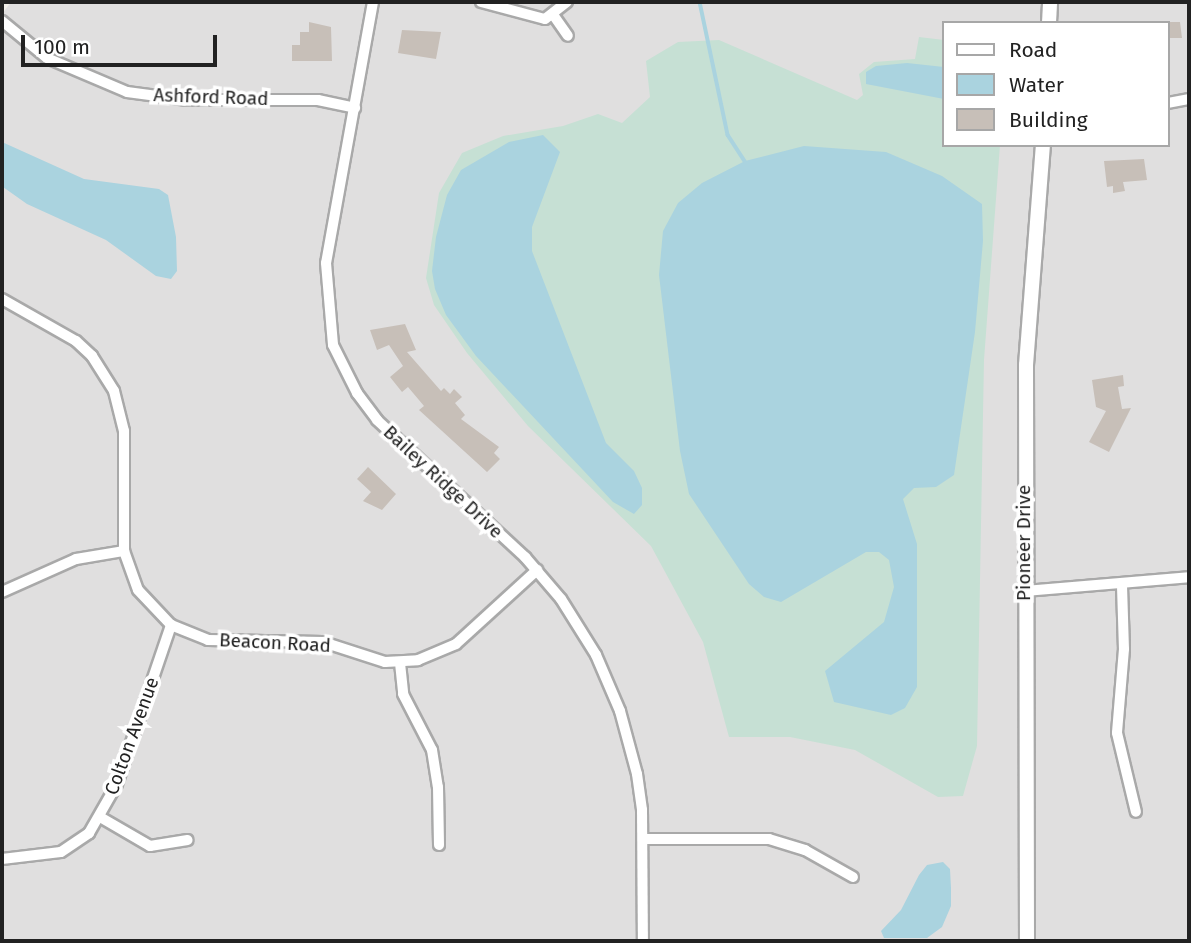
<!DOCTYPE html>
<html>
<head>
<meta charset="utf-8">
<style>
  body { margin:0 }
  #map { position:relative; width:1191px; height:943px; overflow:hidden; background:#f2efe9; font-family:"Fira Sans",sans-serif }
  div>[style] { position:absolute }
  [style*='--x'] { left:calc(var(--x)*1px); top:calc(var(--y)*1px); width:calc(var(--w)*1px); rotate:calc(var(--a)*1deg) }
  .residential>* { inset:0; background:#e0dfdf }
  .wetland>* { inset:0; background:#c6e0d4 }
  .water>* { inset:0; background:#aad3df }
  .stream>* { height:3.5px; margin:-1.75px; padding:0 1.75px; transform-origin:1.75px; border-radius:1.75px; background:#aad3df }
  .building>* { inset:0; background:#c7bfb8 }
  .roads { filter:drop-shadow(2px 0 #a9a9a9) drop-shadow(-2px 0 #a9a9a9) drop-shadow(0 2px #a9a9a9) drop-shadow(0 -2px #a9a9a9) }
  .minor>* { height:10px; margin:-5px; padding:0 5px; transform-origin:5px; border-radius:5px; background:#fff }
  .tertiary>* { height:14px; margin:-7px; padding:0 7px; transform-origin:7px; border-radius:7px; background:#fff }
  span { translate:-50% -50%; white-space:nowrap; text-align:center; line-height:1.15; -webkit-text-stroke:7px #fff; paint-order:stroke }
  .street-label { font-size:19px; color:#222 }
  .frame { position:absolute; inset:0; border:4px solid #222; pointer-events:none }
  .legend { position:absolute; left:942px; top:21px; width:228px; height:126px; box-sizing:border-box; background:#fff; border:2px solid #a7a7a7; margin:0; padding:9px 12px; list-style:none; font-size:21px; color:#222 }
  .legend li { display:flex; align-items:center; gap:14px; height:35px }
  .legend b { width:35px; border:2px solid #a7a7a7 }
  .scale { position:absolute; left:21px; top:35px; width:196px; height:32px; box-sizing:border-box; border:4px solid #222; border-top:0; padding-left:9px; font-size:21px; line-height:24px; white-space:nowrap; color:#222; -webkit-text-stroke:5px #fff; paint-order:stroke }
</style>
</head>
<body>
<div id="map">
  <div class="residential">
    <div style="clip-path:polygon(evenodd,11px 2px,1189px 2px,1189px 941px,2px 941px,2px 14px,11px 2px,944px 23px,1168px 23px,1168px 145px,944px 145px,944px 23px)"></div>
  </div>
  <div class="wetland">
    <div style="clip-path:polygon(919px 37px,944px 40px,944px 145px,1000px 145px,984px 360px,977px 746px,963px 796px,938px 797px,855px 750px,790px 737px,729px 737px,703px 642px,651px 546px,528px 426px,467px 353px,434px 305px,426px 278px,439px 193px,462px 153px,503px 136px,563px 126px,598px 114px,622px 123px,650px 97px,646px 61px,678px 42px,719px 40px,857px 100px,863px 95px,859px 74px,874px 62px,915px 59px)"></div>
  </div>
  <div class="water">
    <div style="clip-path:polygon(907px 63px,944px 67px,944px 99px,866px 84px,866px 72px,876px 66px)"></div>
    <div style="clip-path:polygon(543px 135px,560px 152px,532px 227px,532px 251px,606px 443px,634px 471px,642px 488px,642px 505px,634px 514px,613px 502px,476px 356px,446px 315px,435px 289px,432px 271px,436px 237px,447px 195px,461px 170px,509px 142px)"></div>
    <div style="clip-path:polygon(2px 142px,84px 179px,159px 189px,168px 195px,176px 237px,177px 271px,171px 279px,156px 276px,106px 240px,27px 204px,3px 187px)"></div>
    <div style="clip-path:polygon(804px 146px,886px 152px,942px 176px,982px 204px,983px 241px,975px 332px,954px 475px,936px 487px,914px 488px,903px 499px,917px 544px,917px 687px,905px 708px,891px 715px,834px 702px,825px 671px,884px 622px,894px 587px,889px 560px,879px 552px,866px 552px,781px 602px,764px 597px,749px 584px,689px 494px,680px 451px,659px 275px,663px 231px,678px 203px,702px 183px,745px 161px)"></div>
    <div style="clip-path:polygon(943px 862px,950px 869px,951px 888px,951px 906px,942px 927px,927px 938px,884px 938px,881px 931px,901px 910px,919px 875px,927px 865px)"></div>
  </div>
  <div class="stream">
    <div style="--x:700;--y:2;--w:136;--a:78.1"></div>
    <div style="--x:728;--y:135;--w:31;--a:57"></div>
  </div>
  <div class="building">
    <div style="clip-path:polygon(309px 22px,331px 27px,332px 61px,292px 61px,292px 45px,300px 45px,300px 32px,309px 32px)"></div>
    <div style="clip-path:polygon(1168px 22px,1180px 22px,1182px 38px,1168px 38px)"></div>
    <div style="clip-path:polygon(402px 30px,441px 32px,436px 59px,398px 53px)"></div>
    <div style="clip-path:polygon(1144px 159px,1147px 180px,1123px 182px,1125px 191px,1113px 193px,1113px 186px,1107px 187px,1104px 161px)"></div>
    <div style="clip-path:polygon(405px 324px,416px 350px,407px 352px,441px 391px,444px 388px,450px 394px,454px 389px,462px 397px,455px 403px,465px 415px,461px 419px,499px 447px,494px 453px,500px 459px,487px 472px,419px 410px,424px 406px,408px 387px,402px 392px,390px 377px,403px 366px,389px 345px,377px 350px,370px 330px)"></div>
    <div style="clip-path:polygon(1123px 375px,1124px 386px,1118px 387px,1122px 409px,1131px 408px,1109px 452px,1089px 442px,1106px 411px,1096px 407px,1092px 380px)"></div>
    <div style="clip-path:polygon(368px 467px,396px 494px,382px 510px,363px 501px,371px 492px,357px 479px)"></div>
  </div>
  <div class="roads">
    <div class="minor">
      <div style="--x:373;--y:2;--w:265;--a:100.2"></div>
      <div style="--x:326;--y:263;--w:82;--a:85.1"></div>
      <div style="--x:333;--y:345;--w:54;--a:63.4"></div>
      <div style="--x:357;--y:393;--w:34;--a:53"></div>
      <div style="--x:377;--y:420;--w:202;--a:42.8"></div>
      <div style="--x:525;--y:557;--w:55;--a:49.4"></div>
      <div style="--x:561;--y:599;--w:66;--a:58"></div>
      <div style="--x:596;--y:655;--w:61;--a:66.8"></div>
      <div style="--x:620;--y:711;--w:65;--a:74.9"></div>
      <div style="--x:637;--y:774;--w:36;--a:82"></div>
      <div style="--x:642;--y:810;--w:131;--a:89.6"></div>
      <div style="--x:481;--y:2;--w:66;--a:14.9"></div>
      <div style="--x:545;--y:19;--w:28;--a:-38"></div>
      <div style="--x:554;--y:16;--w:24;--a:55"></div>
      <div style="--x:2;--y:21;--w:58;--a:39.4"></div>
      <div style="--x:47;--y:58;--w:87;--a:23"></div>
      <div style="--x:127;--y:92;--w:61;--a:7.6"></div>
      <div style="--x:187;--y:100;--w:131;--a:0"></div>
      <div style="--x:318;--y:100;--w:38;--a:12"></div>
      <div style="--x:1168;--y:103;--w:21;--a:-11"></div>
      <div style="--x:2;--y:299;--w:85;--a:29.6"></div>
      <div style="--x:76;--y:341;--w:22;--a:43"></div>
      <div style="--x:92;--y:356;--w:41;--a:57.8"></div>
      <div style="--x:114;--y:391;--w:41;--a:76"></div>
      <div style="--x:124;--y:431;--w:120;--a:90"></div>
      <div style="--x:124;--y:551;--w:41;--a:70.3"></div>
      <div style="--x:138;--y:590;--w:48;--a:46.7"></div>
      <div style="--x:171;--y:625;--w:40;--a:22"></div>
      <div style="--x:208;--y:640;--w:115;--a:1"></div>
      <div style="--x:323;--y:642;--w:65;--a:17.9"></div>
      <div style="--x:385;--y:662;--w:33;--a:-3"></div>
      <div style="--x:418;--y:660;--w:41;--a:-22.8"></div>
      <div style="--x:456;--y:644;--w:110;--a:-42.4"></div>
      <div style="--x:1122;--y:586;--w:63;--a:88.2"></div>
      <div style="--x:1124;--y:649;--w:84;--a:94.8"></div>
      <div style="--x:1117;--y:733;--w:81;--a:76.5"></div>
      <div style="--x:1024;--y:591;--w:166;--a:-4.8"></div>
      <div style="--x:2;--y:592;--w:81;--a:-24"></div>
      <div style="--x:76;--y:559;--w:49;--a:-9.5"></div>
      <div style="--x:400;--y:663;--w:31;--a:84"></div>
      <div style="--x:403;--y:694;--w:63;--a:62.6"></div>
      <div style="--x:432;--y:750;--w:37;--a:81"></div>
      <div style="--x:438;--y:787;--w:58;--a:89"></div>
      <div style="--x:100;--y:817;--w:58;--a:30.1"></div>
      <div style="--x:150;--y:846;--w:38;--a:-9"></div>
      <div style="--x:643;--y:839;--w:126;--a:0"></div>
      <div style="--x:769;--y:839;--w:38;--a:17"></div>
      <div style="--x:805;--y:850;--w:55;--a:29.4"></div>
      <div style="--x:2;--y:859;--w:59;--a:-6.8"></div>
      <div style="--x:61;--y:852;--w:34;--a:-34"></div>
      <div style="--x:89;--y:833;--w:56;--a:-60.3"></div>
      <div style="--x:117;--y:784;--w:168;--a:-71.2"></div>
    </div>
    <div class="tertiary">
      <div style="--x:1049;--y:23;--w:21;--a:-87"></div>
      <div style="--x:1027;--y:941;--w:576;--a:-90.1"></div>
      <div style="--x:1026;--y:365;--w:221;--a:-85.6"></div>
    </div>
  </div>
  <div class="street-label">
    <span style="left:211px;top:97px;rotate:2deg">Ashford Road</span>
    <span style="left:443px;top:482px;rotate:43deg">Bailey Ridge Drive</span>
    <span style="left:1024px;top:543px;rotate:-90deg">Pioneer Drive</span>
    <span style="left:275px;top:643px;rotate:3deg">Beacon Road</span>
    <span style="left:132px;top:736px;rotate:-70deg">Colton Avenue</span>
  </div>
  <div class="frame"></div>
  <ul class="legend">
  <li><b style="height:9px;background:#fff"></b>Road</li>
  <li><b style="height:19px;background:#aad3df"></b>Water</li>
  <li><b style="height:19px;background:#c7bfb8"></b>Building</li>
  </ul>
  <div class="scale">100 m</div>
</div>
</body>
</html>
